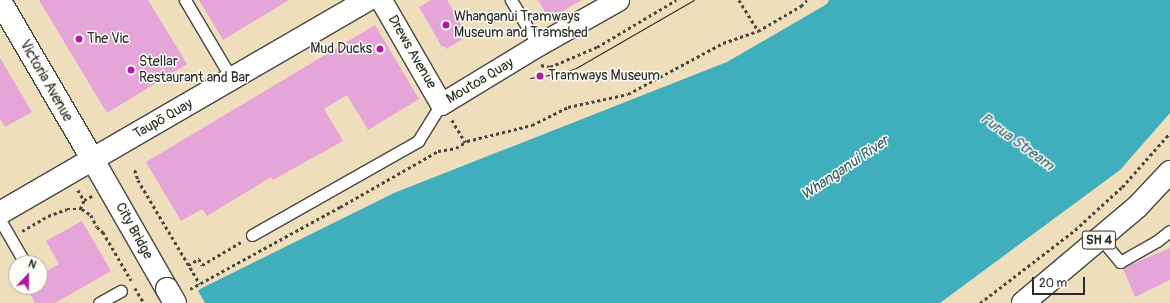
<!DOCTYPE html>
<html>
<head>
<meta charset="utf-8">
<style>
  body { margin:0 }
  #map { position:relative; width:1170px; height:303px; overflow:hidden; background:#efdebc; font-family:Pangolin,sans-serif }
  div>[style] { position:absolute }
  [style*='--x'] { left:calc(var(--x)*1px); top:calc(var(--y)*1px); width:calc(var(--w)*1px); rotate:calc(var(--a)*1deg) }
  .water>* { inset:0; background:#40afbd }
  .pier>* { inset:0; background:#efdebc }
  .building>* { inset:0; background:#e5a5d9 }
  .path>* { height:2.5px; margin-top:-1.25px; transform-origin:0; background:repeating-linear-gradient(90deg,#484641 0 3px,transparent 0 6px) }
  .roads { filter:drop-shadow(1px 0 #484641) drop-shadow(-1px 0 #484641) drop-shadow(0 1px #484641) drop-shadow(0 -1px #484641) }
  .service>* { height:11px; margin:-5.5px; padding:0 5.5px; transform-origin:5.5px; border-radius:5.5px; background:#fff }
  .minor>* { height:21px; margin:-10.5px; padding:0 10.5px; transform-origin:10.5px; border-radius:10.5px; background:#fff }
  .tertiary>* { height:22px; margin:-11px; padding:0 11px; transform-origin:11px; border-radius:11px; background:#fff }
  .secondary>* { height:22px; margin:-11px; padding:0 11px; transform-origin:11px; border-radius:11px; background:#fff }
  .primary>* { height:22px; margin:-11px; padding:0 11px; transform-origin:11px; border-radius:11px; background:#fff }
  .tram>* { height:1px; margin:-0.5px; padding:0 0.5px; transform-origin:0.5px; border-radius:0.5px; background:#2b2b2b }
  .bridges { filter:drop-shadow(1px 0 #484641) drop-shadow(-1px 0 #484641) drop-shadow(0 1px #484641) drop-shadow(0 -1px #484641) }
  .secondary-bridge>* { height:22px; margin:-11px; padding:0 11px; transform-origin:11px; border-radius:11px; background:#fff }
  .dots>* { width:11px; height:11px; translate:-50% -50%; box-sizing:border-box; border:2px solid #fdfcf7; border-radius:50% }
  span { translate:-50% -50%; white-space:nowrap; text-align:center; line-height:1.15; -webkit-text-stroke:3px #fdfcf7; paint-order:stroke }
  .shield-label span { padding:1px 3px; background:#fdfcf7; border:1px solid; border-radius:3px; -webkit-text-stroke-width:0 }
  .shield-label { font-size:13px; color:#2b2b2b; font-weight:700 }
  .poi-label { font-size:14px; color:#2b2b2b }
  .left { translate:0 -50%; text-align:left }
  .right { translate:-100% -50%; text-align:right }
  .street-label { font-size:14px; color:#2b2b2b }
  .water-label { font-size:15px; color:#336065; font-style:italic }
  .north { position:absolute; left:8px; top:255px; width:40px; height:40px; box-sizing:border-box; background:#fdfcf7; border:1px solid #a9a8a5; border-radius:50%; rotate:22deg; font-size:11px; font-weight:700; line-height:16px; text-align:center; color:#2b2b2b }
  .north::after { content:''; display:block; margin:auto; width:14px; height:18px; background:#b5179e; clip-path:polygon(50% 0,100% 100%,50% 72%,0 100%) }
  .scale { position:absolute; left:1032px; top:277px; width:53px; height:18px; box-sizing:border-box; border:2px solid #2b2b2b; border-top:0; padding-left:5px; font-size:12px; line-height:14px; white-space:nowrap; color:#2b2b2b; -webkit-text-stroke:3px #fdfcf7; paint-order:stroke }
</style>
</head>
<body>
<div id="map">
  <div class="water">
    <div style="clip-path:polygon(829px 0,1170px 0,1170px 113px,1120px 170px,940px 303px,180px 303px,202px 288px,394px 193px,727px 62px,827px 4px)"></div>
  </div>
  <div class="pier">
    <div style="clip-path:polygon(197px 289px,205px 303px,178px 303px,179px 301px)"></div>
  </div>
  <div class="building">
    <div style="clip-path:polygon(39px 0,148px 0,187px 64px,107px 113px)"></div>
    <div style="clip-path:polygon(199px 0,289px 0,223px 40px)"></div>
    <div style="clip-path:polygon(431px 0,447px 0,466px 33px,463px 35px,465px 38px,446px 49px,444px 46px,442px 47px,419px 7px)"></div>
    <div style="clip-path:polygon(538px 0,582px 0,549px 19px)"></div>
    <div style="clip-path:polygon(375px 25px,419px 99px,368px 130px,347px 95px,324px 109px,343px 141px,273px 180px,271px 177px,207px 216px,202px 209px,181px 221px,146px 162px)"></div>
    <div style="clip-path:polygon(0 58px,32px 112px,5px 127px,0 119px)"></div>
    <div style="clip-path:polygon(82px 221px,111px 271px,55px 303px,35px 303px,26px 287px,40px 287px,40px 275px,59px 264px,46px 241px)"></div>
    <div style="clip-path:polygon(1170px 248px,1170px 280px,1135px 297px,1123px 268px)"></div>
  </div>
  <div class="path">
    <div style="--x:739;--y:0;--w:36;--a:58"></div>
    <div style="--x:541;--y:65;--w:9;--a:13"></div>
    <div style="--x:550;--y:67;--w:51;--a:-23.1"></div>
    <div style="--x:597;--y:47;--w:92;--a:-30.7"></div>
    <div style="--x:452;--y:120;--w:26;--a:59"></div>
    <div style="--x:135;--y:170;--w:10;--a:73"></div>
    <div style="--x:138;--y:180;--w:121;--a:59.2"></div>
    <div style="--x:78;--y:190;--w:12;--a:59"></div>
    <div style="--x:84;--y:200;--w:9;--a:-27"></div>
    <div style="--x:80;--y:209;--w:10;--a:-66"></div>
    <div style="--x:22;--y:231;--w:30;--a:-30"></div>
    <div style="--x:48;--y:216;--w:20;--a:-20"></div>
    <div style="--x:67;--y:209;--w:15;--a:0"></div>
    <div style="--x:82;--y:209;--w:11;--a:34"></div>
    <div style="--x:91;--y:215;--w:13;--a:63"></div>
    <div style="--x:97;--y:227;--w:8;--a:40"></div>
    <div style="--x:103;--y:232;--w:56;--a:59.7"></div>
    <div style="--x:188;--y:265;--w:13;--a:-29"></div>
    <div style="--x:199;--y:259;--w:7;--a:63"></div>
    <div style="--x:202;--y:265;--w:45;--a:-30.5"></div>
    <div style="--x:135;--y:288;--w:17;--a:59"></div>
    <div style="--x:190;--y:289;--w:171;--a:-28.7"></div>
    <div style="--x:340;--y:207;--w:113;--a:-29.7"></div>
    <div style="--x:438;--y:151;--w:18;--a:-9"></div>
    <div style="--x:456;--y:148;--w:13;--a:-32"></div>
    <div style="--x:467;--y:141;--w:67;--a:-13.8"></div>
    <div style="--x:532;--y:125;--w:40;--a:-26.6"></div>
    <div style="--x:568;--y:107;--w:61;--a:-12.2"></div>
    <div style="--x:628;--y:94;--w:108;--a:-28.2"></div>
    <div style="--x:723;--y:43;--w:37;--a:-19"></div>
    <div style="--x:758;--y:31;--w:50;--a:-30.2"></div>
    <div style="--x:801;--y:6;--w:8;--a:-45"></div>
    <div style="--x:980;--y:303;--w:120;--a:-37.5"></div>
    <div style="--x:1075;--y:230;--w:64;--a:-42.5"></div>
    <div style="--x:1122;--y:187;--w:72;--a:-48.4"></div>
  </div>
  <div class="roads">
    <div class="service">
      <div style="--x:185;--y:0;--w:92;--a:59.3"></div>
      <div style="--x:511;--y:0;--w:52;--a:59"></div>
      <div style="--x:0;--y:220;--w:50;--a:59.8"></div>
      <div style="--x:252;--y:235;--w:191;--a:-29.5"></div>
      <div style="--x:418;--y:141;--w:44;--a:-58.1"></div>
      <div style="--x:1101;--y:239;--w:30;--a:50"></div>
      <div style="--x:1120;--y:262;--w:43;--a:-29.6"></div>
      <div style="--x:1157;--y:241;--w:16;--a:-38"></div>
      <div style="--x:99;--y:303;--w:25;--a:-29"></div>
    </div>
    <div class="minor">
      <div style="--x:381;--y:0;--w:120;--a:60"></div>
      <div style="--x:441;--y:104;--w:114;--a:-31.3"></div>
      <div style="--x:538;--y:45;--w:92;--a:-29.4"></div>
    </div>
    <div class="tertiary">
      <div style="--x:0;--y:1;--w:184;--a:59.7"></div>
    </div>
    <div class="secondary">
      <div style="--x:93;--y:160;--w:149;--a:60.2"></div>
      <div style="--x:0;--y:213;--w:425;--a:-30.1"></div>
    </div>
    <div class="primary">
      <div style="--x:1023;--y:303;--w:149;--a:-40.1"></div>
      <div style="--x:1137;--y:207;--w:48;--a:-46.7"></div>
    </div>
  </div>
  <div class="tram">
    <div style="--x:530;--y:78;--w:32;--a:-9"></div>
    <div style="--x:562;--y:73;--w:15;--a:-20"></div>
    <div style="--x:576;--y:68;--w:136;--a:-30"></div>
  </div>
  <div class="bridges">
    <div class="secondary-bridge">
      <div style="--x:167;--y:289;--w:16;--a:60"></div>
    </div>
  </div>
  <div class="dots">
    <div style="left:446px;top:25px;background:#b5179e"></div>
    <div style="left:79px;top:39px;background:#b5179e"></div>
    <div style="left:380px;top:49px;background:#b5179e"></div>
    <div style="left:131px;top:70px;background:#b5179e"></div>
    <div style="left:540px;top:76px;background:#b5179e"></div>
  </div>
  <div class="shield-label">
    <span style="left:1099px;top:240px">SH 4</span>
  </div>
  <div class="poi-label">
    <span class="left" style="left:454px;top:25px">Whanganui Tramways<br>Museum and Tramshed</span>
    <span class="left" style="left:87px;top:39px">The Vic</span>
    <span class="right" style="left:372px;top:49px">Mud Ducks</span>
    <span class="left" style="left:139px;top:70px">Stellar<br>Restaurant and Bar</span>
    <span class="left" style="left:548px;top:76px">Tramways Museum</span>
  </div>
  <div class="street-label">
    <span style="left:412px;top:52px;rotate:60deg">Drews Avenue</span>
    <span style="left:46px;top:81px;rotate:60deg">Victoria Avenue</span>
    <span style="left:480px;top:81px;rotate:-31deg">Moutoa Quay</span>
    <span style="left:163px;top:119px;rotate:-30deg">Taupō Quay</span>
    <span style="left:134px;top:231px;rotate:61deg">City Bridge</span>
  </div>
  <div class="water-label">
    <span style="left:1017px;top:142px;rotate:36deg">Purua Stream</span>
    <span style="left:845px;top:168px;rotate:-34deg">Whanganui River</span>
  </div>
  <div class="north">N</div>
  <div class="scale">20 m</div>
</div>
</body>
</html>
